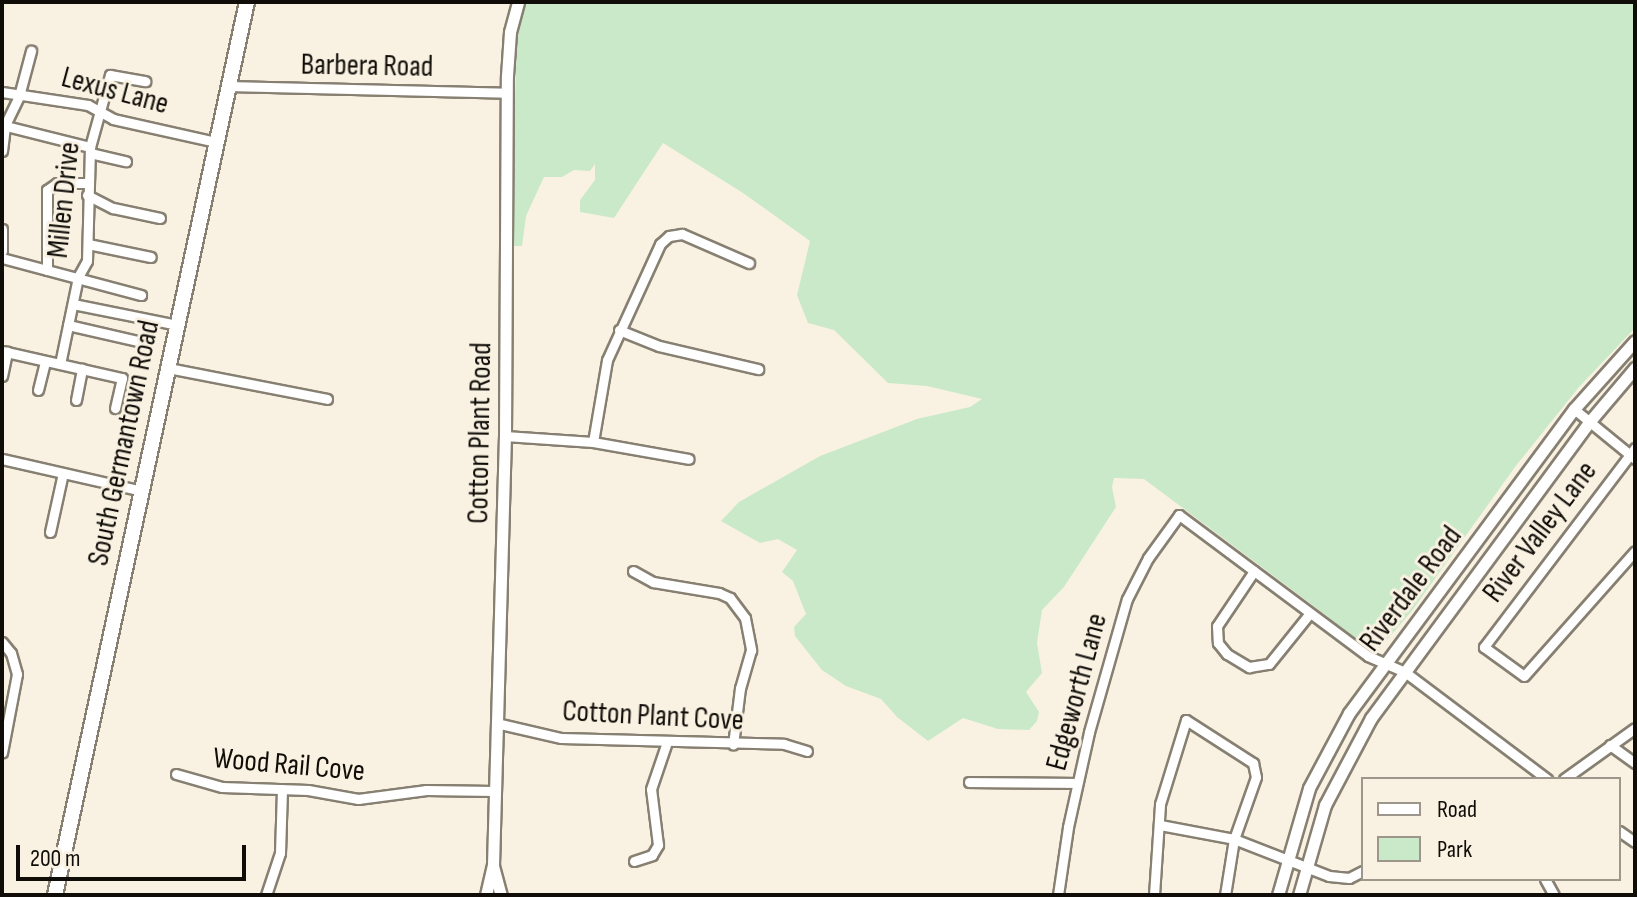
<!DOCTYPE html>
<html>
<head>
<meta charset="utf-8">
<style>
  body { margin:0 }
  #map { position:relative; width:1637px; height:897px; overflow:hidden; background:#f9f2e2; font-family:"Sofia Sans Condensed",sans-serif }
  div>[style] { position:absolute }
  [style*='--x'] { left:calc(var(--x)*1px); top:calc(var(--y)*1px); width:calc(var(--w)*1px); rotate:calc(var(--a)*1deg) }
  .green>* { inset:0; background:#cae9c9 }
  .roads { filter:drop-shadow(2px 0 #878072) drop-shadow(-2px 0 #878072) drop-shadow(0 2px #878072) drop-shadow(0 -2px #878072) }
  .minor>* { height:9px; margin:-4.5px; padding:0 4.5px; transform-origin:4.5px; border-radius:4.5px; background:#fff }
  .tertiary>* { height:11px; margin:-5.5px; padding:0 5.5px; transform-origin:5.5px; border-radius:5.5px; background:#fff }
  .primary>* { height:14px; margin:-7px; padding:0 7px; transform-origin:7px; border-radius:7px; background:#fff }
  span { translate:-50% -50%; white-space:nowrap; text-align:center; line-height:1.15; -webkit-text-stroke:6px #f9f2e2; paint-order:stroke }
  .street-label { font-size:30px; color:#100d09 }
  .frame { position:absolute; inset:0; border:4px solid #100d09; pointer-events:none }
  .legend { position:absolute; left:1361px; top:777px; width:260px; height:104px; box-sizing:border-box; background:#f9f2e2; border:2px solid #9c968b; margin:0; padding:10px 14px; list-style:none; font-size:24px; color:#100d09 }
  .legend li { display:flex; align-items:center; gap:16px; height:40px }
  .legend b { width:40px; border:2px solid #9c968b }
  .scale { position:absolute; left:16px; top:845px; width:230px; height:36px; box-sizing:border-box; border:4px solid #100d09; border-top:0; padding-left:10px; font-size:24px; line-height:28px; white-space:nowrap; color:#100d09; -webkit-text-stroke:6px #f9f2e2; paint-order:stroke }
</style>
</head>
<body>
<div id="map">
  <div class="green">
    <div style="clip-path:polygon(526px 2px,1635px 2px,1635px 328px,1579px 387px,1515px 467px,1411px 612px,1380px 648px,1354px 641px,1327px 616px,1144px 479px,1114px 478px,1112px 487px,1116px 507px,1064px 587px,1042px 610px,1037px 643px,1042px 673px,1026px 692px,1039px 712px,1037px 721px,1029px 730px,998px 729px,963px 718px,928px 741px,897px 717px,881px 699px,846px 686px,822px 670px,795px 636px,794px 627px,806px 614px,793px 581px,782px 572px,797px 550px,778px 539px,760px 543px,721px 521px,739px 502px,820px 456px,917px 419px,970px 407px,982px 399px,927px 386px,888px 383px,834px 330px,808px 323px,797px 295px,810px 241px,743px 193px,663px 143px,614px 218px,580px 212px,580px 200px,595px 180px,595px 164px,590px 171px,574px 170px,562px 177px,544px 177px,526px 216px,522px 246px,510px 246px,517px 40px)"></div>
  </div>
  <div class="roads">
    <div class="minor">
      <div style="--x:227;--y:86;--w:280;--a:1.4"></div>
      <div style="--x:2;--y:92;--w:87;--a:8.6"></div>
      <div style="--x:88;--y:105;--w:29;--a:29"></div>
      <div style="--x:113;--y:119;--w:106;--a:12.6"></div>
      <div style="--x:2;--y:125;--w:91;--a:14"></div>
      <div style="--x:2;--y:151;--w:26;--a:-83"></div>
      <div style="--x:5;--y:125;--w:32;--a:-64"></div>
      <div style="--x:19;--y:96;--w:47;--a:-75.1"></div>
      <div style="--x:90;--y:153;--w:37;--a:13"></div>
      <div style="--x:87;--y:195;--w:29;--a:27"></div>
      <div style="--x:113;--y:208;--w:48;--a:12"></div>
      <div style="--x:2;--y:229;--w:22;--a:90"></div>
      <div style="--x:88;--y:244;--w:64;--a:11.7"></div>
      <div style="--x:2;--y:258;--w:144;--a:14.9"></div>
      <div style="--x:47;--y:270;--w:80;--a:-90"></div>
      <div style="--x:47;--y:190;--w:12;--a:-35"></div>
      <div style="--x:57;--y:183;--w:31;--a:0"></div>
      <div style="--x:73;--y:304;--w:106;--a:11.4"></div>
      <div style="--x:68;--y:325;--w:72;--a:12.9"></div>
      <div style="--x:619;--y:330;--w:43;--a:21.8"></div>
      <div style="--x:659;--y:346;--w:102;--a:13.1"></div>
      <div style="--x:2;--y:351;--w:123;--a:12.7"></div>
      <div style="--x:122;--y:378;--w:31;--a:103"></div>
      <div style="--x:60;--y:364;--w:89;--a:-78.3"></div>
      <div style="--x:78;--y:277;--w:18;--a:-61"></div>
      <div style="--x:87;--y:261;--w:114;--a:-88.5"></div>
      <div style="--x:90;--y:147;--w:75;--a:-74.5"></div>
      <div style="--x:110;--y:75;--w:36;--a:10"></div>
      <div style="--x:168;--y:368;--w:162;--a:11"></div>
      <div style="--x:2;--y:376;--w:25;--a:-78"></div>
      <div style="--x:38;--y:390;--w:30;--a:-76"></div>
      <div style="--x:76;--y:400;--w:32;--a:-79"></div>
      <div style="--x:1574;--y:409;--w:79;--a:39.3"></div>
      <div style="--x:505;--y:436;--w:88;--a:3.9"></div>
      <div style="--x:593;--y:442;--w:97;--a:10"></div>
      <div style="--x:593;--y:442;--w:83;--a:-80.3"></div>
      <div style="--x:607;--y:360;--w:128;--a:-65.4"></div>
      <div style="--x:660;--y:244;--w:12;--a:-42"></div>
      <div style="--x:669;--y:236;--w:13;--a:-9"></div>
      <div style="--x:682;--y:234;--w:73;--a:23.4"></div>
      <div style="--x:1635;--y:448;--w:250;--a:127.2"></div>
      <div style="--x:1484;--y:647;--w:49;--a:35.9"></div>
      <div style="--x:1524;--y:676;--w:167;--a:-48.4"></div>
      <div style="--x:2;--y:459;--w:140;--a:12.8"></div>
      <div style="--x:50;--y:532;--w:60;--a:-77.6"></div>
      <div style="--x:633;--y:571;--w:23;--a:29"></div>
      <div style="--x:653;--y:582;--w:67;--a:9.5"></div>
      <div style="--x:719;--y:593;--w:12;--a:24"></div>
      <div style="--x:730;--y:598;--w:25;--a:53"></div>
      <div style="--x:745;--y:618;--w:33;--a:79"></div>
      <div style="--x:751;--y:650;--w:40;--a:106"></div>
      <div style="--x:740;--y:688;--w:57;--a:97"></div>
      <div style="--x:1254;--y:571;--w:66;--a:123.9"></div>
      <div style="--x:1217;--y:626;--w:17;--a:87"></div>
      <div style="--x:1218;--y:643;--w:14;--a:51"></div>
      <div style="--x:1227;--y:654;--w:26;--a:31"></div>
      <div style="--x:1249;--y:667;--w:20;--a:-9"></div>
      <div style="--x:1269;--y:664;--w:65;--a:-51.2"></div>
      <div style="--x:2;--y:642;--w:14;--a:51"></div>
      <div style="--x:11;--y:653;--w:22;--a:74"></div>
      <div style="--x:17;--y:674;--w:80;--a:100.8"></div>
      <div style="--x:496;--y:723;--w:67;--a:13"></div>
      <div style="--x:561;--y:738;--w:223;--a:1.5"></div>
      <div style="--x:784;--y:744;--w:24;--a:17"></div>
      <div style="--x:1610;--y:745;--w:31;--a:36"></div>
      <div style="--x:176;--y:774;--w:48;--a:15.8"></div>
      <div style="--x:222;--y:787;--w:86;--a:2"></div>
      <div style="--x:308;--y:790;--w:51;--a:10.2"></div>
      <div style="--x:358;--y:799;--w:69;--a:-7.5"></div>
      <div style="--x:426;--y:790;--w:68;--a:0.8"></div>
      <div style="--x:1564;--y:779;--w:87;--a:-35.7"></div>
      <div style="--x:969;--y:782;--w:108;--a:0.5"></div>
      <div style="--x:1160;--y:825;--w:75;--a:10.7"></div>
      <div style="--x:1234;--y:839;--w:102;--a:21.3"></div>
      <div style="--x:1329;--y:876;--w:20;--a:6"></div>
      <div style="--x:1349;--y:878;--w:16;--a:-27"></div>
      <div style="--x:1619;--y:831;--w:19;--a:35"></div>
      <div style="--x:634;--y:861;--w:19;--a:-18"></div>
      <div style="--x:652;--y:855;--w:12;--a:-59"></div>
      <div style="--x:658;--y:845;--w:56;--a:-97.1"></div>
      <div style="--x:651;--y:789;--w:50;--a:-71.2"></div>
      <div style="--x:1545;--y:879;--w:18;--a:61"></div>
      <div style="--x:266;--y:895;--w:44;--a:-71.6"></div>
      <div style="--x:280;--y:853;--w:64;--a:-88.2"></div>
      <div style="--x:1058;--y:895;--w:69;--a:-81.6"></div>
      <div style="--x:1068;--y:827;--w:97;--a:-77.5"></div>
      <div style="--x:1089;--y:732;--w:138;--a:-74.1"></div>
      <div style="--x:1127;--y:599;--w:46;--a:-62.9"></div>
      <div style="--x:1148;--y:558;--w:53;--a:-54.2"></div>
      <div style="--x:1179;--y:515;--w:236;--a:36.7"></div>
      <div style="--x:1368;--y:656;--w:40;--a:23.4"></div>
      <div style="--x:1405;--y:672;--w:178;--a:37"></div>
      <div style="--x:1154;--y:895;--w:91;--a:-86.2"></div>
      <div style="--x:1160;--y:804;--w:88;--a:-72.8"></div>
      <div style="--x:1186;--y:720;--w:80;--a:32.7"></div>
      <div style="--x:1253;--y:763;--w:14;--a:78"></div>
      <div style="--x:1256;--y:777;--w:66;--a:109.5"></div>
      <div style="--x:1234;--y:839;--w:57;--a:99.1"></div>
    </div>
    <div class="tertiary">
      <div style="--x:493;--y:866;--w:30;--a:75"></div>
      <div style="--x:486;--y:895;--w:31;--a:-77"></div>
      <div style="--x:493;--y:865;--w:429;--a:-88.4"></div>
      <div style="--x:505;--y:436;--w:360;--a:-89.7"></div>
      <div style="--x:507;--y:76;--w:44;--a:-86.1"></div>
      <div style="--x:510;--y:32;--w:31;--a:-75"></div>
      <div style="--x:1278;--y:895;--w:111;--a:-73.8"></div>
      <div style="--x:1309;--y:788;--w:85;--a:-61.9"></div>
      <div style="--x:1349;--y:713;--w:378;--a:-53.5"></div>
      <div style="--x:1574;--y:409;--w:91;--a:-48.1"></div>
      <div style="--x:1299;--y:895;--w:94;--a:-73.9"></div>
      <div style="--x:1325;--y:805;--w:98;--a:-62.1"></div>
      <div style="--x:1371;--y:718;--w:369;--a:-53.6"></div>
      <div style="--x:1590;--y:421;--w:70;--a:-49.7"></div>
    </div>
    <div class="primary">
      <div style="--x:55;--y:895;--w:913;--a:-77.87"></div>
    </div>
  </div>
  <div class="street-label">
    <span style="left:367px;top:66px;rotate:1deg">Barbera Road</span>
    <span style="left:115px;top:91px;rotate:15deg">Lexus Lane</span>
    <span style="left:64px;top:200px;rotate:-84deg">Millen Drive</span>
    <span style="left:480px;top:433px;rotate:-89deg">Cotton Plant Road</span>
    <span style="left:124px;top:443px;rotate:-78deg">South Germantown Road</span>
    <span style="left:1540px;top:532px;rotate:-53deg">River Valley Lane</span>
    <span style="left:1411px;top:589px;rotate:-53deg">Riverdale Road</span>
    <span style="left:1077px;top:692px;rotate:-75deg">Edgeworth Lane</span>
    <span style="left:653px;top:716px;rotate:3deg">Cotton Plant Cove</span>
    <span style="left:289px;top:765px;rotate:5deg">Wood Rail Cove</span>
  </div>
  <div class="frame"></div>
  <ul class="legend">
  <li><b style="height:10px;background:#fff"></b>Road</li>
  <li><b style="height:22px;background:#cae9c9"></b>Park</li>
  </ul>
  <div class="scale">200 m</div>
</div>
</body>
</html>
